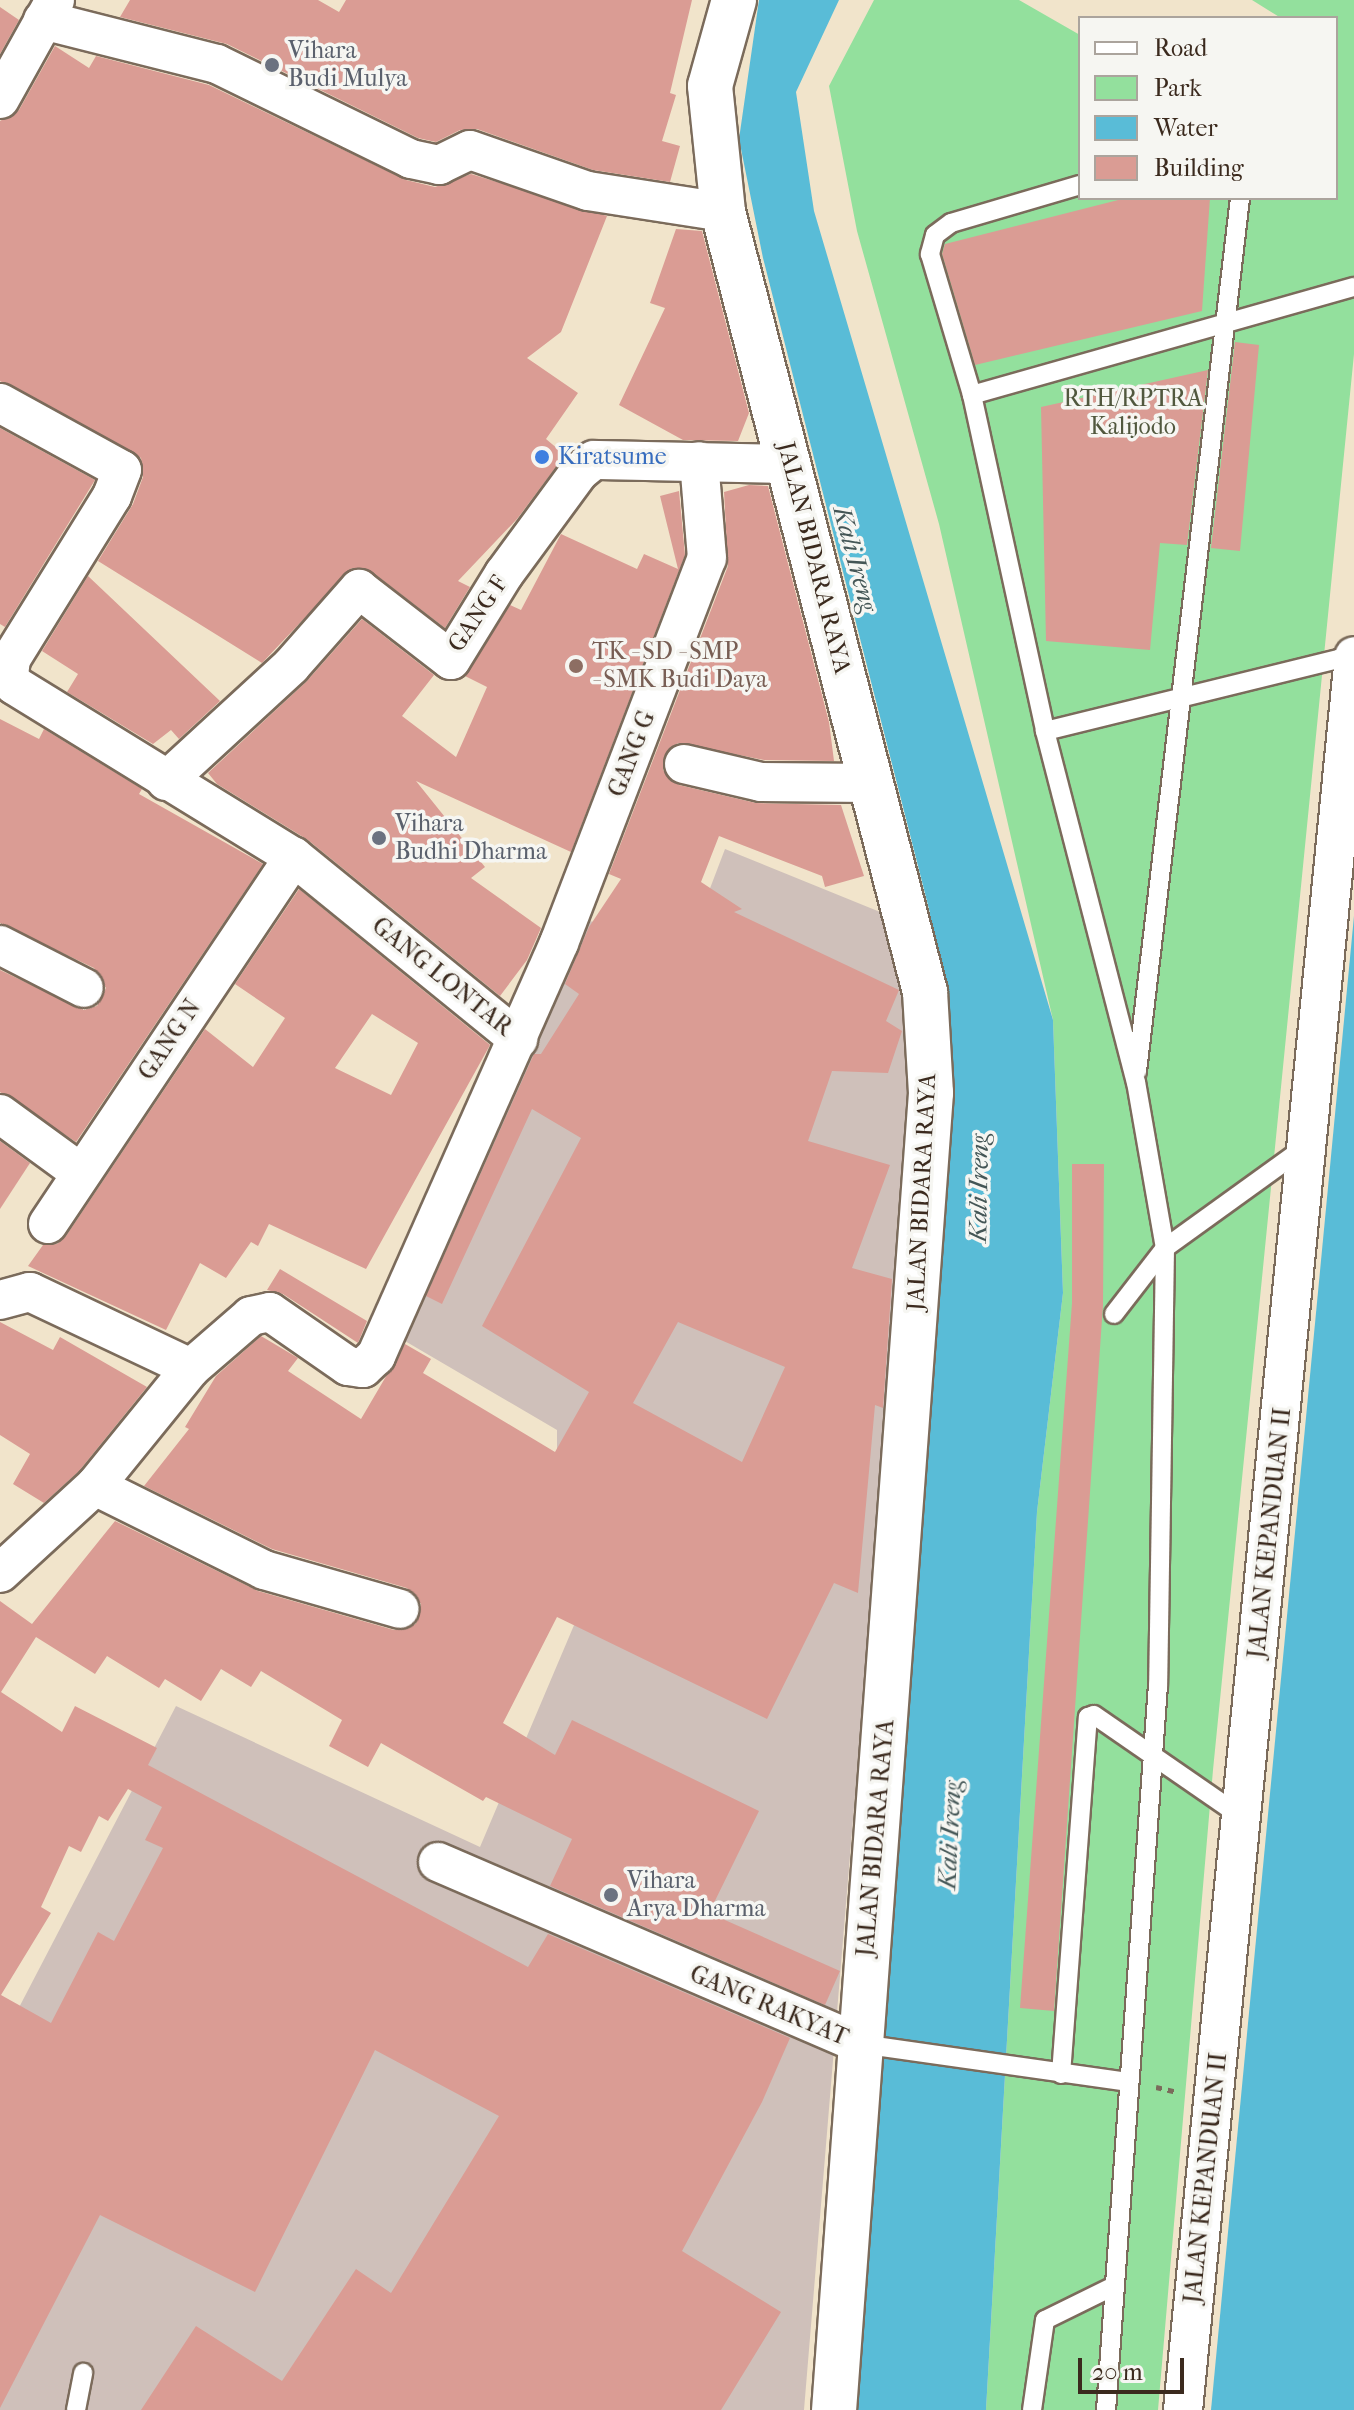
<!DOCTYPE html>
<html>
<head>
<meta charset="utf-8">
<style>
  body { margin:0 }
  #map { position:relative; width:1354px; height:2410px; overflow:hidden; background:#f1e4cb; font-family:"IM FELL French Canon",serif }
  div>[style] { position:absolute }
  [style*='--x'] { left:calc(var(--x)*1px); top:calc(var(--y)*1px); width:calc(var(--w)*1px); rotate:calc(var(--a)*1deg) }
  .industrial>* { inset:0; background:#cfc0ba }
  .green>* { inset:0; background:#93e09d }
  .water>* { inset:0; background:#59bcd7 }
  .building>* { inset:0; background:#da9c94 }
  .path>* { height:5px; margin-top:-2.5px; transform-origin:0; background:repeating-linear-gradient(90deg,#7b6b5b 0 6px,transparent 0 12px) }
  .roads { filter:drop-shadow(2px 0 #7b6b5b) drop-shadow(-2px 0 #7b6b5b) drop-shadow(0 2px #7b6b5b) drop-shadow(0 -2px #7b6b5b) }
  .service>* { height:18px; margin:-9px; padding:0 9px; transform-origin:9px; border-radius:9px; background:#fff }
  .minor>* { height:38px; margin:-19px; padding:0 19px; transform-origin:19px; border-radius:19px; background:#fff }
  .tertiary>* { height:44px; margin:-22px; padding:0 22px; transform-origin:22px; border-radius:22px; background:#fff }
  .dots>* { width:22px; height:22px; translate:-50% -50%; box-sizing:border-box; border:4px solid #f6f6f2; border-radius:50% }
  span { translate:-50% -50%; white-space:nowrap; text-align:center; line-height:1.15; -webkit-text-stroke:7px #f6f6f2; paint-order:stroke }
  .worship-label { font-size:24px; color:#5b616d }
  .left { translate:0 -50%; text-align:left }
  .park-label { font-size:24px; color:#51583e }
  .shop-label { font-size:24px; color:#366cbe }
  .street-label { font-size:24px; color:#3b2a1e }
  .education-label { font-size:24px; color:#785e54 }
  .water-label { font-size:26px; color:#445656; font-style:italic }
  .legend { position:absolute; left:1078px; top:16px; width:260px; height:184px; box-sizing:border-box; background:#f6f6f2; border:2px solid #aba49d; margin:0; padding:10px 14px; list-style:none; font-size:24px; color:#3b2a1e }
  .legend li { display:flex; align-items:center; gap:16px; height:40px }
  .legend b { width:40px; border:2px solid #aba49d }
  .scale { position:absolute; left:1078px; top:2358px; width:106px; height:36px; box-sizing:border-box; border:4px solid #3b2a1e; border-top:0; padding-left:10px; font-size:24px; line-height:28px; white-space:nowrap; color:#3b2a1e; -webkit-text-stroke:6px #f6f6f2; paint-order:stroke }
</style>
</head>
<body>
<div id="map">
  <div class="industrial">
    <div style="clip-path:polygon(725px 849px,890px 916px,919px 1024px,804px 2410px,0 2410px,0 2044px,176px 1706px,480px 1847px,619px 1519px,557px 1474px,557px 1430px,381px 1327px,578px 920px,693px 933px)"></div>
  </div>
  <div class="green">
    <div style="clip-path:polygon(874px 0,1019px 0,1080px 35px,1080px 198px,1336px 198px,1336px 18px,1281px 18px,1252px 0,1354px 0,1354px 354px,1213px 1770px,1158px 2410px,986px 2410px,1037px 1512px,1063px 1293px,1053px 1020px,939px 524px,857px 231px,829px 86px)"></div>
  </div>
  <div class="water">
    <div style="clip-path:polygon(759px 0,839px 0,796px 92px,814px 211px,1053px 1020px,1063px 1293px,1037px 1512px,986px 2410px,856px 2410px,937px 1155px,930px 913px,763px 258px,739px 139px)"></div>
    <div style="clip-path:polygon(1354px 916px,1354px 2410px,1211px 2410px)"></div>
  </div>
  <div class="building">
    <div style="clip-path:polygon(130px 0,318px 0,339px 12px,346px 0,692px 0,670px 93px,676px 95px,662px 141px,680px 146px,670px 182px,593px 170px,477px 129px,460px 130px,436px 142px,418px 138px,227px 44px,120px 17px)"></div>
    <div style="clip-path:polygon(0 7px,19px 20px,0 54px)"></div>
    <div style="clip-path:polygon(55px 46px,89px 68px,96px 56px,209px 85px,406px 180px,435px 187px,471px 174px,607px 216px,561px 332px,527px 358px,578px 393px,546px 439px,565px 455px,517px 519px,458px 581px,470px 587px,445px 628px,372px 572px,352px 568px,262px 663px,98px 561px,133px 504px,143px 477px,141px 458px,0 381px,0 121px,19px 110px)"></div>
    <div style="clip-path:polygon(1126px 198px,1210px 198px,1202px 311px,975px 365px,942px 254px,945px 244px)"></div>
    <div style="clip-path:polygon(676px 229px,702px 231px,749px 413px,738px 441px,683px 440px,619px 405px,665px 308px,650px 303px)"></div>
    <div style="clip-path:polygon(1235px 342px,1259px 345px,1240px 551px,1211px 548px)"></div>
    <div style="clip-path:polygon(1208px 370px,1187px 545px,1160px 543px,1150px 650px,1046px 641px,1041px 407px)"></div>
    <div style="clip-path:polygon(0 428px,95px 480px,5px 627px,0 624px)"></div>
    <div style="clip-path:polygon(evenodd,749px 485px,768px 486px,829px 722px,834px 761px,764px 760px,678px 743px,668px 750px,663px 770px,679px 785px,756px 803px,841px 805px,864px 876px,825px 887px,822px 876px,719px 836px,701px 882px,742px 909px,734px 912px,899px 990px,886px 1021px,902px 1031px,888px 1073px,832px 1071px,808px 1141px,890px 1165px,852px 1268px,892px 1279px,883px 1408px,875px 1405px,858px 1593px,834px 1583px,767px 1719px,557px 1617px,503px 1723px,555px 1755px,572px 1720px,759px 1811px,709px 1913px,840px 1971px,825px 2005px,550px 1886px,572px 1839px,486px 1797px,483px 1801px,381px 1743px,368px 1767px,329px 1746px,342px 1720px,261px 1671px,251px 1687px,221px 1669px,201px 1701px,165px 1679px,159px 1688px,107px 1656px,95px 1674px,36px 1637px,1px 1692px,62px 1732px,75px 1706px,157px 1748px,148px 1765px,528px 1967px,548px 1934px,790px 2038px,762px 2102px,682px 2251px,781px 2312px,721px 2410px,141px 2410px,196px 2326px,282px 2381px,356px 2269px,391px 2293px,499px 2116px,375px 2050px,255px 2292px,100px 2215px,0 2408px,0 1601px,32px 1624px,115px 1521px,258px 1591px,394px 1630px,416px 1624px,421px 1604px,407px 1588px,272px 1549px,144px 1486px,189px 1429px,185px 1427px,216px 1376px,261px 1336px,298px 1358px,288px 1371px,361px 1419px,405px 1344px,431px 1359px,423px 1373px,555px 1452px,589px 1392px,482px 1326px,581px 1138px,532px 1109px,442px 1304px,426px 1296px,534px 1054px,541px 1054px,579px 994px,565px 984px,589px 927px,621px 879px,609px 874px,728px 566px,724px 492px,749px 485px,678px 1322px,785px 1367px,742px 1462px,633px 1403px,678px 1322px,749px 485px,128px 1789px,162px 1807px,145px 1840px,163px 1848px,114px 1941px,98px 1932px,51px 2023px,1px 1995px,51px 1913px,41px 1907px,69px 1846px,81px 1852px,99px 1816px,108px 1821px,128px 1789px)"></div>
    <div style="clip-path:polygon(679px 491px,685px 555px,571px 852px,416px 781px,485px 867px,471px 878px,541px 928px,527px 960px,500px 996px,308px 840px,217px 784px,208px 773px,306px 682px,362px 619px,434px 675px,402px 716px,456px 757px,487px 687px,465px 676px,510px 605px,521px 610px,561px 534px,637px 569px,644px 554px,678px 569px,660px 496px)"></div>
    <div style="clip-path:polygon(88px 576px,220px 701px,179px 739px,171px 730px,153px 744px,67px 692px,78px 674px,42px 651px)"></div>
    <div style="clip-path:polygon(0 719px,39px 739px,44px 729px,142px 789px,139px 794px,263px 864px,76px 1142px,0 1092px,0 970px,84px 1010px,97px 1006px,106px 988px,94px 968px,0 923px)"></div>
    <div style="clip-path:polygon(evenodd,299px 889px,490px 1045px,366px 1269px,269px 1224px,258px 1246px,251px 1242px,226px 1278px,200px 1263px,166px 1330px,28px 1266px,43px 1245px,57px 1244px,66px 1236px,205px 1029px,253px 1067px,285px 1018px,235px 984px,299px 889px,372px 1014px,418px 1043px,391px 1095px,335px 1068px,372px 1014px)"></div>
    <div style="clip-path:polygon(0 1141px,30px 1163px,0 1209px)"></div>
    <div style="clip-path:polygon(1072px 1164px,1104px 1164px,1103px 1305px,1054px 2011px,1020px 2008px,1072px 1303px)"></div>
    <div style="clip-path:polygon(280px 1269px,367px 1321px,358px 1343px,283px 1294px,267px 1290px)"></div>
    <div style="clip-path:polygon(0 1322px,53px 1350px,60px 1337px,147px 1387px,79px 1471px,44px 1503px,13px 1484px,30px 1454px,0 1435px)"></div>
  </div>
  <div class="path">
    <div style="--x:1156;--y:2087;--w:22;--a:13"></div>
  </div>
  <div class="roads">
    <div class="service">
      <div style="--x:1080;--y:185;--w:134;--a:163.6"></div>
      <div style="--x:951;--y:223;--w:20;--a:143"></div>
      <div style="--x:935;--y:235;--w:20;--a:105"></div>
      <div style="--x:930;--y:254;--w:147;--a:73.4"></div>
      <div style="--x:972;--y:395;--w:344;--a:77.7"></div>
      <div style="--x:1045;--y:731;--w:318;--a:-13.8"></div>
      <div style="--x:972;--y:395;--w:397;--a:-15.8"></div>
      <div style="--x:1045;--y:731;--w:363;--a:75.5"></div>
      <div style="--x:1136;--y:1082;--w:169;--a:80.1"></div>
      <div style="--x:1165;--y:1248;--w:437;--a:90.9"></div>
      <div style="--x:1158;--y:1685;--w:727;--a:94.1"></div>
      <div style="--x:1137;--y:1071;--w:879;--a:-83.27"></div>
      <div style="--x:1114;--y:1314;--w:83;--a:-52.3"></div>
      <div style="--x:1165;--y:1248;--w:173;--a:-35.8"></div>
      <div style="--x:861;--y:2044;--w:269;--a:8.1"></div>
      <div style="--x:1061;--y:2074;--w:358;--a:-85.7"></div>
      <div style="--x:1088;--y:1717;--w:6;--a:-18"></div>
      <div style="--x:1094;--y:1715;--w:180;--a:34.6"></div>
      <div style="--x:76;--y:2410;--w:38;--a:-79"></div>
      <div style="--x:1032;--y:2410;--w:91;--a:-81.8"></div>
      <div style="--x:1045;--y:2320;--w:77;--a:-26.2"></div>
    </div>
    <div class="minor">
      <div style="--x:43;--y:20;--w:179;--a:14.2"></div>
      <div style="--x:217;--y:64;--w:216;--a:26.1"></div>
      <div style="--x:411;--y:159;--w:29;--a:12"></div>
      <div style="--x:439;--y:165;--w:34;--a:-26"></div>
      <div style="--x:470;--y:150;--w:125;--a:19.2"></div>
      <div style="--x:588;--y:191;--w:137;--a:8.8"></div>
      <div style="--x:0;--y:99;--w:113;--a:-60.9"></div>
      <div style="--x:0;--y:403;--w:139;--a:28.8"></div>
      <div style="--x:122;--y:470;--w:28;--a:111"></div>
      <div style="--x:112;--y:496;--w:192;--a:121.8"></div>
      <div style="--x:11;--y:659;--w:17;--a:97"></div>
      <div style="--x:9;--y:676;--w:10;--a:61"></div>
      <div style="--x:14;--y:685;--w:329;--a:31.6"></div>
      <div style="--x:294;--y:857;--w:289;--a:39.1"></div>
      <div style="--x:684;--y:764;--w:79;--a:13.2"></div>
      <div style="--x:761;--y:782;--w:109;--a:0.5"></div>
      <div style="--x:166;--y:781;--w:170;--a:-42.6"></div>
      <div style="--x:291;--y:666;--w:103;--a:-48.6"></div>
      <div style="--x:359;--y:589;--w:116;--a:37.7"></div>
      <div style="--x:451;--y:660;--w:101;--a:-58.4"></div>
      <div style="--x:504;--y:574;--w:127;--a:-53.7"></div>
      <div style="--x:579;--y:472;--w:19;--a:-39"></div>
      <div style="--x:594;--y:460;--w:197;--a:1.2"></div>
      <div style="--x:0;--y:945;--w:94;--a:27.1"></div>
      <div style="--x:0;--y:1114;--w:100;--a:36.1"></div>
      <div style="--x:48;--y:1224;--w:442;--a:-56.2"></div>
      <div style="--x:0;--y:1300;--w:31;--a:-15"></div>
      <div style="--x:30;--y:1292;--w:178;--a:25.3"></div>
      <div style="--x:95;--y:1486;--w:189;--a:26.4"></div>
      <div style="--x:264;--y:1570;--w:141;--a:16"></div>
      <div style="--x:0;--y:1573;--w:129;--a:-42.5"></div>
      <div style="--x:95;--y:1486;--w:152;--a:-50.9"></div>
      <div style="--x:191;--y:1368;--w:79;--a:-40.9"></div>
      <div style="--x:251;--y:1316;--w:19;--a:-12"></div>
      <div style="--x:270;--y:1312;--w:95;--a:34.7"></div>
      <div style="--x:348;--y:1366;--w:15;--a:8"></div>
      <div style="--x:363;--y:1368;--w:18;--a:-43"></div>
      <div style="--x:376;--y:1356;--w:452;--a:-66.1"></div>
      <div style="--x:559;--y:943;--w:412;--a:-69"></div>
      <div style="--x:707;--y:558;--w:97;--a:-94.7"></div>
      <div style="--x:438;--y:1862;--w:457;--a:23.3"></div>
      <div style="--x:1183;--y:2410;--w:1762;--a:-84.43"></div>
    </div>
    <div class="tertiary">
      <div style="--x:734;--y:0;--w:89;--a:105.6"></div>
      <div style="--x:710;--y:86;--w:127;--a:84.1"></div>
      <div style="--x:723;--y:212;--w:806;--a:75.48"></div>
      <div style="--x:925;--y:992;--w:101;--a:86.6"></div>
      <div style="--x:931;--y:1093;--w:1321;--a:94.21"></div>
    </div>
  </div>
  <div class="dots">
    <div style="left:272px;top:65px;background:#6b7280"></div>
    <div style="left:542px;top:457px;background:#3f7fe0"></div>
    <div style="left:576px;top:666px;background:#8d6e63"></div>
    <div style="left:379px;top:838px;background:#6b7280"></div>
    <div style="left:611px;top:1895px;background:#6b7280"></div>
  </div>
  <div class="worship-label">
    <span class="left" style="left:288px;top:65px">Vihara<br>Budi Mulya</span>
    <span class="left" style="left:395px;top:838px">Vihara<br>Budhi Dharma</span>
    <span class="left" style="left:627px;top:1895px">Vihara<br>Arya Dharma</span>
  </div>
  <div class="park-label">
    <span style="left:1133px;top:413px">RTH/RPTRA<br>Kalijodo</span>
  </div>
  <div class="shop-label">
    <span class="left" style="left:558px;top:457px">Kiratsume</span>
  </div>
  <div class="street-label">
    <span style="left:814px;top:558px;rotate:76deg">JALAN BIDARA RAYA</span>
    <span style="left:478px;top:614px;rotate:-56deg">GANG F</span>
    <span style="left:632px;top:754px;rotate:-69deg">GANG G</span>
    <span style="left:442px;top:977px;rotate:39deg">GANG LONTAR</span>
    <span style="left:170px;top:1040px;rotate:-56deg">GANG N</span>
    <span style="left:922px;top:1192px;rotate:-87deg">JALAN BIDARA RAYA</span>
    <span style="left:1270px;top:1533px;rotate:-84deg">JALAN KEPANDUAN II</span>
    <span style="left:876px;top:1838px;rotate:-85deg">JALAN BIDARA RAYA</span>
    <span style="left:769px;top:2006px;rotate:23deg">GANG RAKYAT</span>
    <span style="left:1206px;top:2178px;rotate:-84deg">JALAN KEPANDUAN II</span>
  </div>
  <div class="education-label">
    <span class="left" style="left:592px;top:666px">TK - SD - SMP<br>- SMK Budi Daya</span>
  </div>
  <div class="water-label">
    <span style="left:855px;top:559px;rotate:75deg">Kali Ireng</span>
    <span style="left:979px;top:1188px;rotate:-89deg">Kali Ireng</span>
    <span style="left:950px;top:1835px;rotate:-87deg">Kali Ireng</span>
  </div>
  <ul class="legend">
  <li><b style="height:10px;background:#fff"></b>Road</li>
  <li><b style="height:22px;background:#93e09d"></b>Park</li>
  <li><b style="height:22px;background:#59bcd7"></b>Water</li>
  <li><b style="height:22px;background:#da9c94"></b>Building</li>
  </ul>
  <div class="scale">20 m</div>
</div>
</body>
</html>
